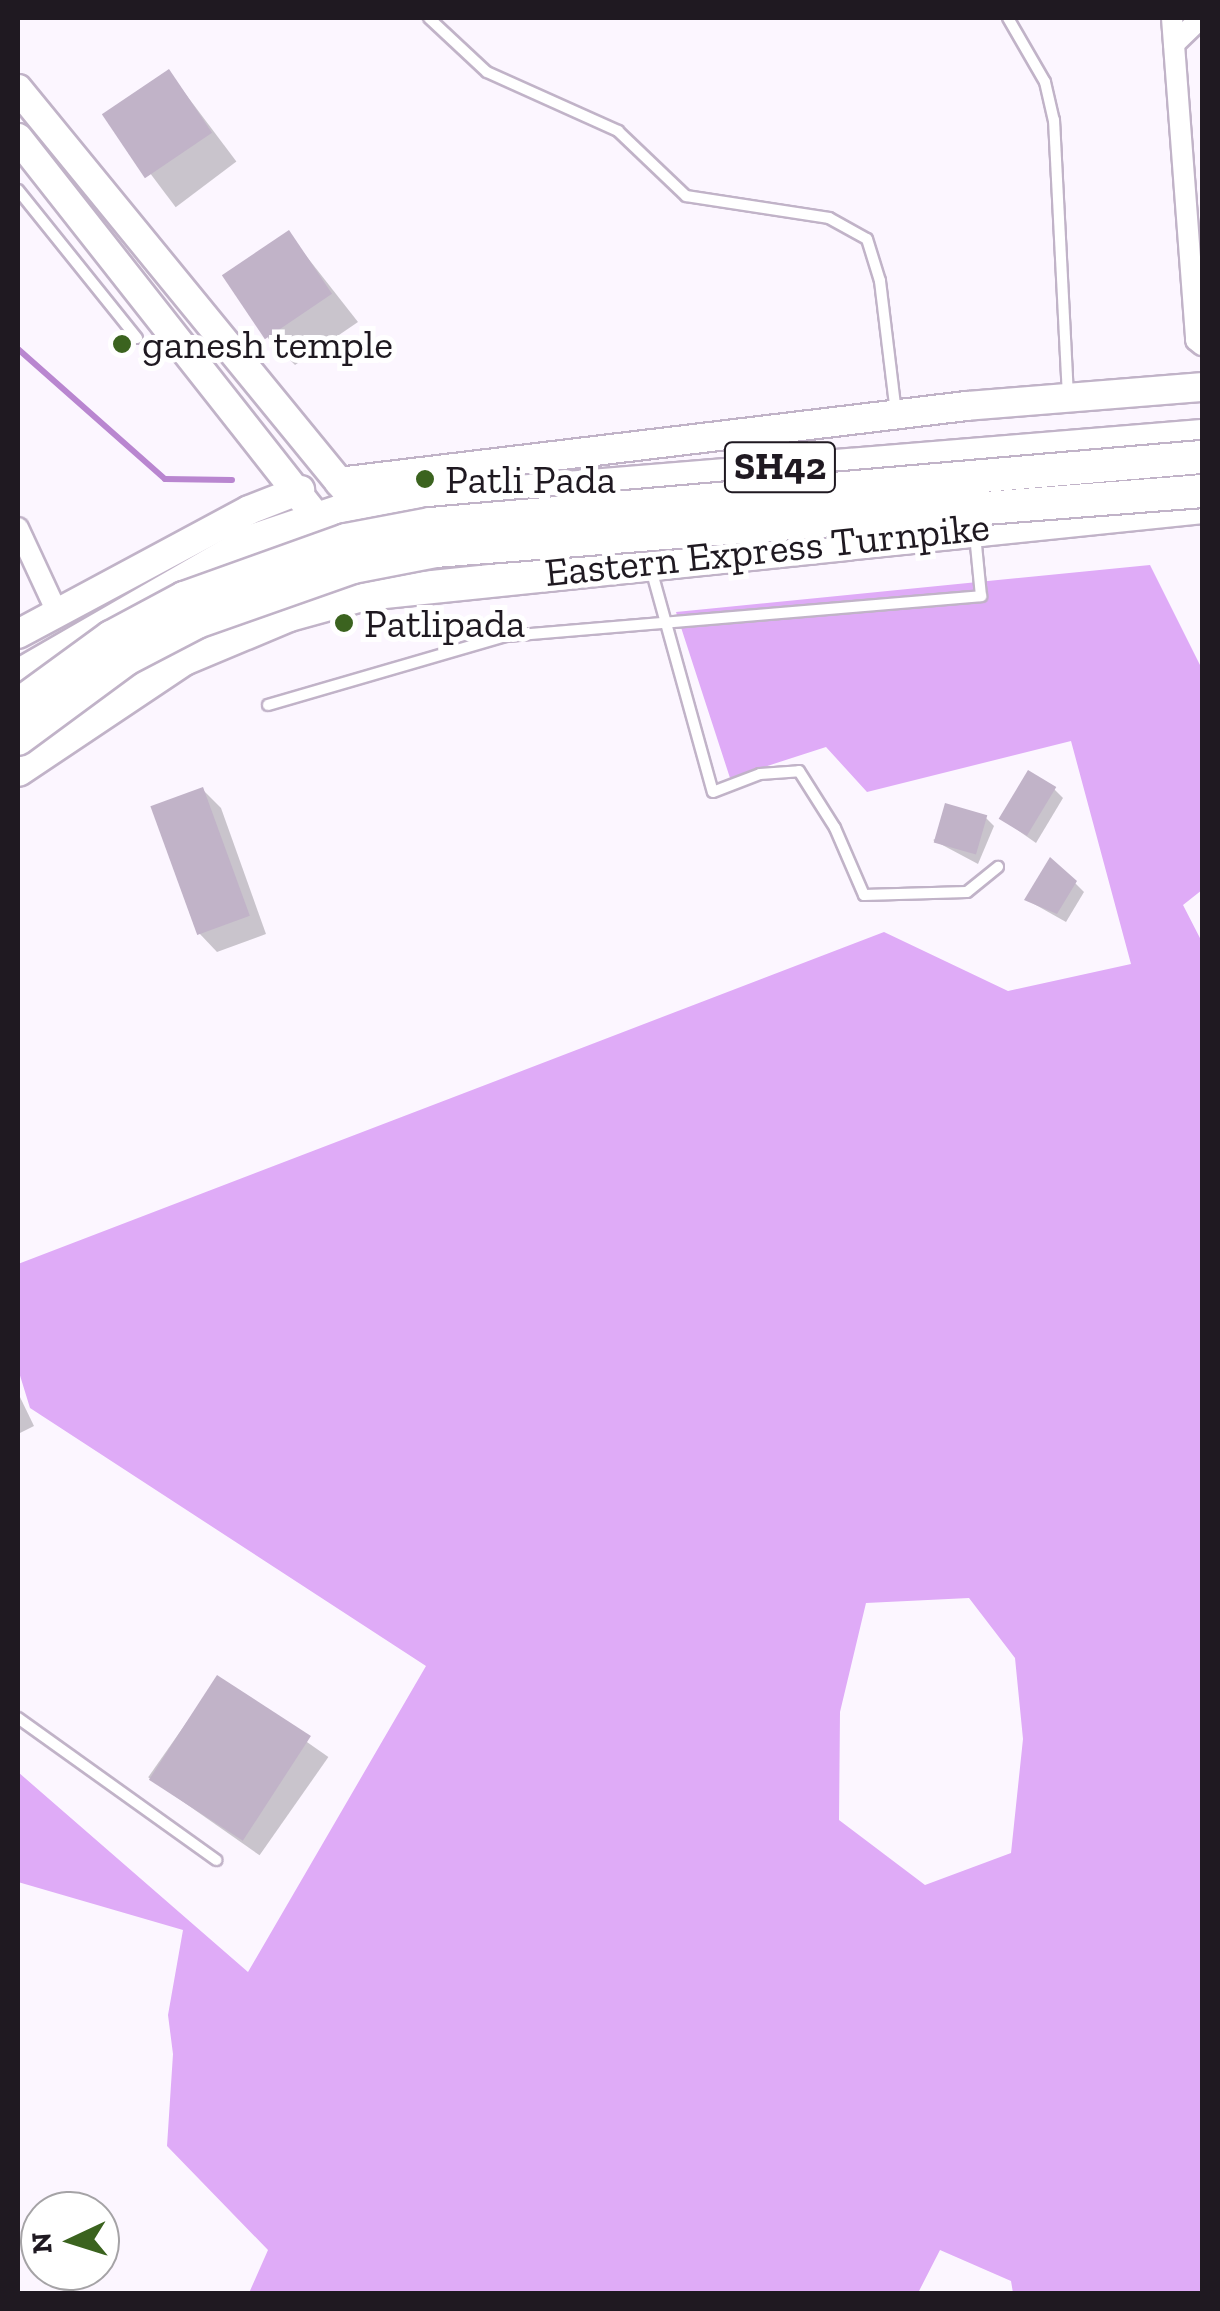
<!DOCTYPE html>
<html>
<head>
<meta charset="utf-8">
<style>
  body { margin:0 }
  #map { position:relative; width:1220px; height:2311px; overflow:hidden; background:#fcf6ff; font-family:"Zilla Slab",serif }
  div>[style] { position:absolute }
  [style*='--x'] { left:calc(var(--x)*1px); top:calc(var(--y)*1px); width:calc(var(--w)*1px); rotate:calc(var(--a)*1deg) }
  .forest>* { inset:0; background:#dfabf7 }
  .shadow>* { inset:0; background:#0003; transform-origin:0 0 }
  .stream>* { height:6px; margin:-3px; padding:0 3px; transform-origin:3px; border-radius:3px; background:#b986d0 }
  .building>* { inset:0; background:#c1b3c8; transform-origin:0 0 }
  .roads { filter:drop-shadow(2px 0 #c1b3c8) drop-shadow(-2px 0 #c1b3c8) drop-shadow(0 2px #c1b3c8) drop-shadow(0 -2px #c1b3c8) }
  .lane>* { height:10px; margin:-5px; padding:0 5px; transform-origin:5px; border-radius:5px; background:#fff }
  .street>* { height:20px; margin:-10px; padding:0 10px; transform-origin:10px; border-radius:10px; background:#fff }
  .secondary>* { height:28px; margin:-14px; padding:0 14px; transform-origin:14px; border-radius:14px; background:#fff }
  .primary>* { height:32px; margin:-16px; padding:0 16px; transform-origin:16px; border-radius:16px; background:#fff }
  .bridges { filter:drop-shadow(2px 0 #c1b3c8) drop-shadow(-2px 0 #c1b3c8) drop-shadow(0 2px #c1b3c8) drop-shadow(0 -2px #c1b3c8) }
  .primary-bridge>* { height:32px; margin:-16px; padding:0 16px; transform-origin:16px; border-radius:16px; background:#fff }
  .dots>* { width:28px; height:28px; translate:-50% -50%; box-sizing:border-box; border:5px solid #fff; border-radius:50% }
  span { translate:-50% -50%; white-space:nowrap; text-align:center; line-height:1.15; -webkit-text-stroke:10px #fff; paint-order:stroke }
  .shield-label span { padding:2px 8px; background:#fff; border:2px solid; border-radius:8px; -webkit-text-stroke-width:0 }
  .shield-label { font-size:38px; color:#1f1921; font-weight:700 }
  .poi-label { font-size:40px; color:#1f1921 }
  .left { translate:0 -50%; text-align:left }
  .street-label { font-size:40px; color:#1f1921 }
  .frame { position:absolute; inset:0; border:20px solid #1f1921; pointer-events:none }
  .north { position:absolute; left:20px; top:2191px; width:100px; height:100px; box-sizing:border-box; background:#fff; border:2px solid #a5a3a6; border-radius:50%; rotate:266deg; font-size:28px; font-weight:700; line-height:40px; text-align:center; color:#1f1921 }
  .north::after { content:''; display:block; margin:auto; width:35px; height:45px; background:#3b631f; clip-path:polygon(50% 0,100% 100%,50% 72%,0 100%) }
</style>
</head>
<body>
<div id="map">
  <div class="forest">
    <div style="clip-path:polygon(evenodd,1150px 565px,1202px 669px,1202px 890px,1183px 905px,1202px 942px,1202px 2293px,1013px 2293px,1011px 2281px,940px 2250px,918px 2293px,249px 2293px,268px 2250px,167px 2146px,173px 2054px,168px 2015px,183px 1930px,18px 1882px,18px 1772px,248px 1972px,426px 1666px,30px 1408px,18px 1369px,18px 1264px,884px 932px,1008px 991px,1131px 964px,1071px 741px,867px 792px,826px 747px,730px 778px,676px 612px,1150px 565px,969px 1598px,1015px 1658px,1023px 1739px,1011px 1853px,925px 1885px,839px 1820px,840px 1712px,866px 1603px,969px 1598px)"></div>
  </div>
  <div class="shadow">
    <div style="left:169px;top:72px;width:112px;height:76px;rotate:53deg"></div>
    <div style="clip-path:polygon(289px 234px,358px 322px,295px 365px,268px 338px)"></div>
    <div style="clip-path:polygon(1054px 789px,1063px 798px,1036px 843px,1002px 819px)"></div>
    <div style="clip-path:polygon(203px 790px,221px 808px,266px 934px,217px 952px,199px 933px)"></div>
    <div style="clip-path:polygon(985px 817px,994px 826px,978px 864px,933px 840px)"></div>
    <div style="clip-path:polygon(1075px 883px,1084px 892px,1066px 922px,1027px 900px)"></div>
    <div style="clip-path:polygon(18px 1393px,34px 1426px,18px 1434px)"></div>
    <div style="left:217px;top:1679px;width:136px;height:120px;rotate:35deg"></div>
  </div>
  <div class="stream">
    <div style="--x:18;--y:349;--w:196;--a:41.5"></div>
    <div style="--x:165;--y:479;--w:67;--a:0.9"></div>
  </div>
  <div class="building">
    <div style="left:169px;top:69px;width:77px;height:81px;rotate:56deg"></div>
    <div style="left:289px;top:230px;width:77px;height:81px;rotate:56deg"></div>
    <div style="left:1028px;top:770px;width:33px;height:57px;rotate:31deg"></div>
    <div style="left:203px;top:787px;width:137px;height:56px;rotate:70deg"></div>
    <div style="left:945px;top:803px;width:44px;height:41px;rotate:16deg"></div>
    <div style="clip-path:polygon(1050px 857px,1077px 881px,1057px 914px,1024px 900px)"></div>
    <div style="left:217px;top:1675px;width:112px;height:125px;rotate:33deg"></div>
  </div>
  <div class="roads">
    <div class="lane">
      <div style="--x:429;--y:18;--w:79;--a:43"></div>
      <div style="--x:487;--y:72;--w:144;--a:24.2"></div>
      <div style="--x:618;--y:131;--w:94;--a:43.7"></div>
      <div style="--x:686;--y:196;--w:145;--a:8.7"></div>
      <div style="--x:829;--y:218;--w:43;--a:28.9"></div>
      <div style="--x:867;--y:239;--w:44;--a:72.8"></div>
      <div style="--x:880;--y:281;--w:133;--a:83.1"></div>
      <div style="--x:1008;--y:18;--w:74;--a:60"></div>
      <div style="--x:1045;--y:82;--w:39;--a:77"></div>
      <div style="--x:1054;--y:120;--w:275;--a:87.1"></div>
      <div style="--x:18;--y:190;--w:190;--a:51.2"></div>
      <div style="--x:651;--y:569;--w:231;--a:74.5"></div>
      <div style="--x:713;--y:792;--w:50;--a:-21"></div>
      <div style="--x:760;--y:774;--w:39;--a:-4"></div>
      <div style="--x:799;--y:771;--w:67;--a:57.7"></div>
      <div style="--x:835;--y:828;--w:73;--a:66.6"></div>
      <div style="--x:864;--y:895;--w:103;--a:-1.7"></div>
      <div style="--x:967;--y:892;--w:40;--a:-39"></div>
      <div style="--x:268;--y:705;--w:248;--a:-16.2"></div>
      <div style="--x:506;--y:636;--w:477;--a:-4.8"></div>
      <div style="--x:981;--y:596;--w:61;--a:-95.6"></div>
      <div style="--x:18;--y:1718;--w:244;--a:35.6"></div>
    </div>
    <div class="street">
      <div style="--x:1172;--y:18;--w:323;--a:85.7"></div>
      <div style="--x:1196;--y:340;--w:8;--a:40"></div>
      <div style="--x:1174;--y:44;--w:37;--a:-44"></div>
      <div style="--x:18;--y:528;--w:93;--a:65.1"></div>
    </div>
    <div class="secondary">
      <div style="--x:18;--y:89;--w:523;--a:50.74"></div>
      <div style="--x:18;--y:138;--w:503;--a:51.79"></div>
      <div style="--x:339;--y:482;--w:632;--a:-6.91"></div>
      <div style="--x:966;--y:406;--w:237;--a:-4.6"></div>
      <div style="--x:18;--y:634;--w:262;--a:-28.2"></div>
      <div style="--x:249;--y:510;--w:55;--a:-21.4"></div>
    </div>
    <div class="primary">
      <div style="--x:18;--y:676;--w:270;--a:-30"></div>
      <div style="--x:252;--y:541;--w:113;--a:-18.6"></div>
      <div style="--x:359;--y:505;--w:846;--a:-4.68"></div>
      <div style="--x:18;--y:770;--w:200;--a:-33.8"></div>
      <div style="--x:184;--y:659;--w:114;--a:-22.7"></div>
      <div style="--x:289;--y:615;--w:79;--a:-15.4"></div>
      <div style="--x:365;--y:594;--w:842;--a:-5.93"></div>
    </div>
  </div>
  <div class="bridges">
    <div class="primary-bridge">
      <div style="--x:18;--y:705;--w:115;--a:-36.2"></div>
      <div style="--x:111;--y:637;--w:83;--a:-28.1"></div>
      <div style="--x:184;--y:598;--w:172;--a:-19.7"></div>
      <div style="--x:346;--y:540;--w:86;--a:-10.7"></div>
      <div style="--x:431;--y:524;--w:774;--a:-4.97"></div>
      <div style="--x:18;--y:739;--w:134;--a:-36.5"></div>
      <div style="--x:126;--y:659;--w:80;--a:-27.5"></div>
      <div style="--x:197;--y:622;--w:165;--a:-19.4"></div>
      <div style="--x:353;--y:567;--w:84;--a:-11"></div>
      <div style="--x:435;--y:551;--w:769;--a:-4.47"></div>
    </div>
  </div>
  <div class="dots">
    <div style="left:122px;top:344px;background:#3b631f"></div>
    <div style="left:425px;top:479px;background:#3b631f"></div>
    <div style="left:344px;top:623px;background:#3b631f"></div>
  </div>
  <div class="shield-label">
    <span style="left:780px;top:467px">SH42</span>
  </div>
  <div class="poi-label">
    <span class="left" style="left:142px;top:344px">ganesh temple</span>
    <span class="left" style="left:445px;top:479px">Patli Pada</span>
    <span class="left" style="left:364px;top:623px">Patlipada</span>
  </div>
  <div class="street-label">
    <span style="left:767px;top:549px;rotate:-6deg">Eastern Express Turnpike</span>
  </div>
  <div class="frame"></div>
  <div class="north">N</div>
</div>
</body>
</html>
